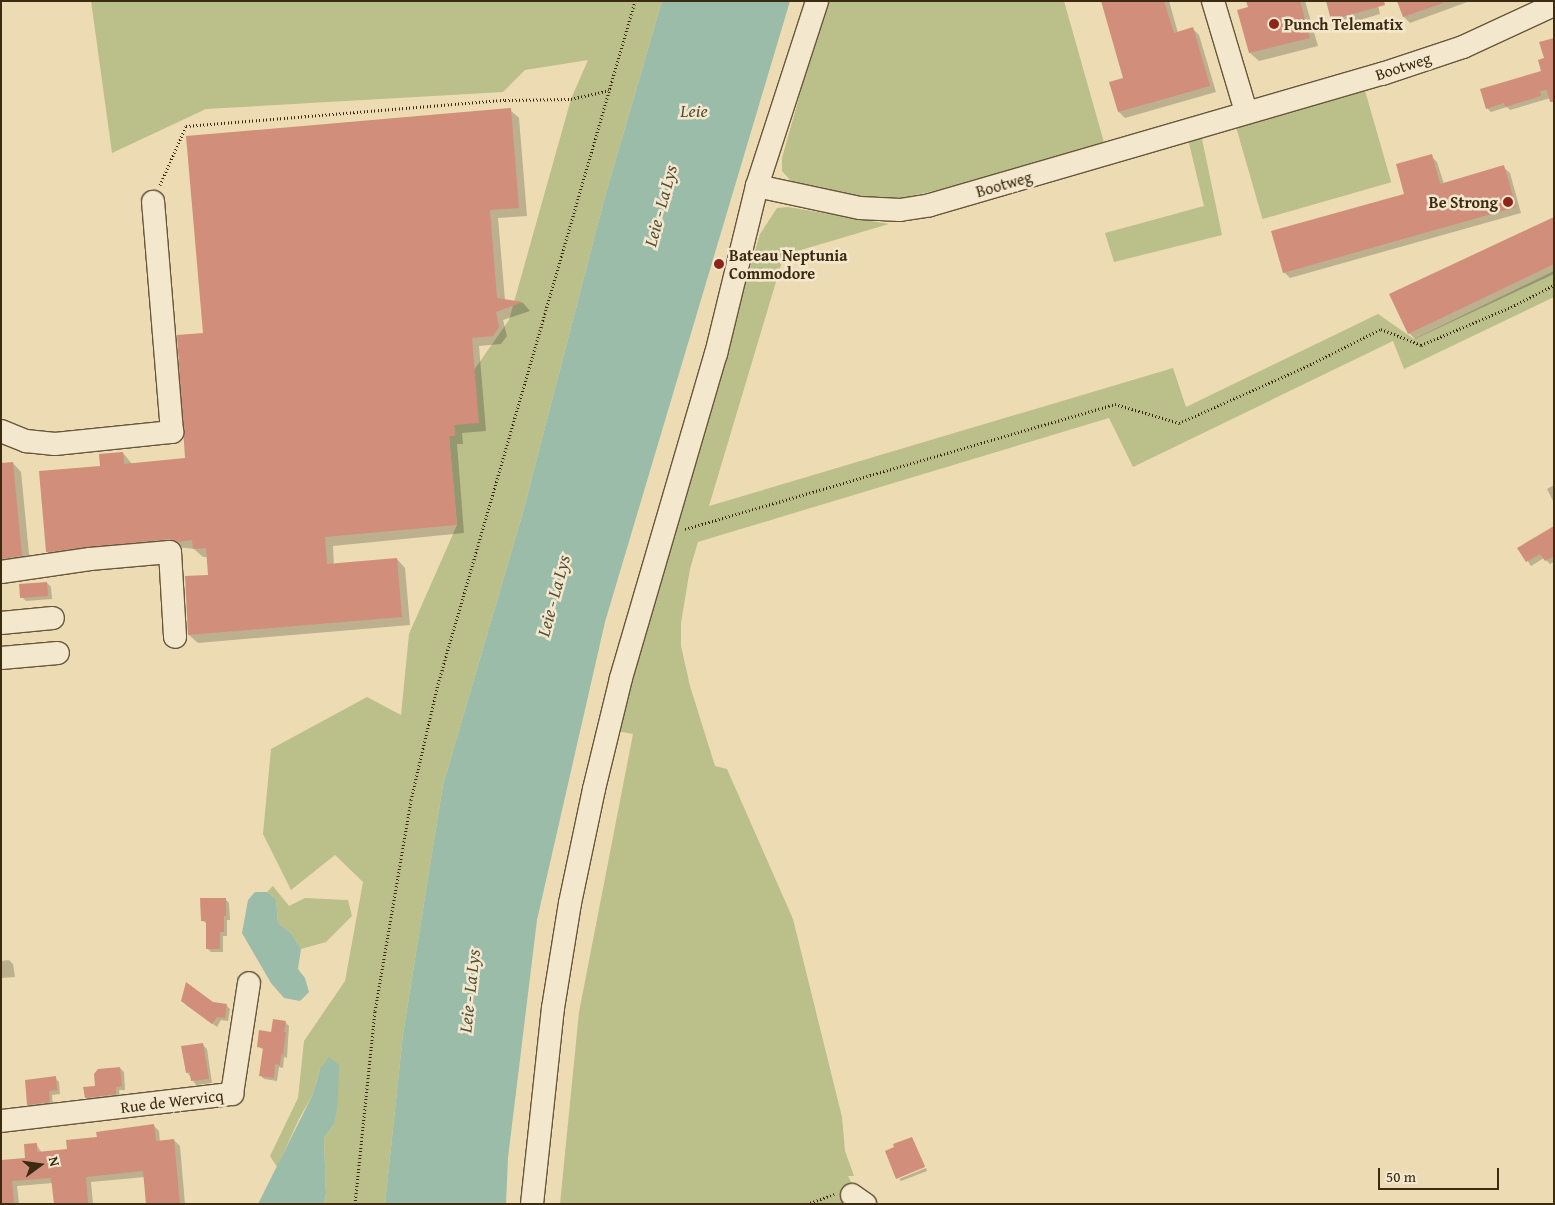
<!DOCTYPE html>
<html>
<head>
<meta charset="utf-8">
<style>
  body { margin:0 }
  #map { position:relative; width:1555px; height:1205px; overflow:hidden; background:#eddcb3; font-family:"Gentium Book Plus",serif }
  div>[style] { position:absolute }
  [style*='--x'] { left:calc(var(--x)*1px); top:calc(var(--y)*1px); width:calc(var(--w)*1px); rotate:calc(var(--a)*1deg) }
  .green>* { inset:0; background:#bbbf8a; transform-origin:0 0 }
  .water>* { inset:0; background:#9abca8 }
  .shadow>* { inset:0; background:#0003 }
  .building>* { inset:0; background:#d08e7b; transform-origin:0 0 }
  .path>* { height:3px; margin-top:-1.5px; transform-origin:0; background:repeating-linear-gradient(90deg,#3c2a11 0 1px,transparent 0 3.5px) }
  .roads { filter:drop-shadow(1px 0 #68563a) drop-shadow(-1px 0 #68563a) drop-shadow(0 1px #68563a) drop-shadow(0 -1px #68563a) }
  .minor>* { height:22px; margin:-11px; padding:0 11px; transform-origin:11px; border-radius:11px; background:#f3e8ce }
  .dots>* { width:14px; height:14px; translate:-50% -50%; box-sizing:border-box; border:2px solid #f3e8ce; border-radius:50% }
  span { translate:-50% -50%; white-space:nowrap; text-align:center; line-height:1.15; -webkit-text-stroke:5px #f3e8ce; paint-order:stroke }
  .poi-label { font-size:16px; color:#3c2a11; font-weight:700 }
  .left { translate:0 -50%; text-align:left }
  .right { translate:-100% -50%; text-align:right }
  .street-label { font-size:16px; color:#3c2a11 }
  .water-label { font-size:18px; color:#544e37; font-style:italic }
  .frame { position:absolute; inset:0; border:2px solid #3c2a11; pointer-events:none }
  .north { position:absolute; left:15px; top:1140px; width:50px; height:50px; -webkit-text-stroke:4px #f3e8ce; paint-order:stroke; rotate:76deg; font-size:14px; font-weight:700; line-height:20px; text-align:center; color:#3c2a11 }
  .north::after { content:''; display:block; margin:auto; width:18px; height:22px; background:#3c2a11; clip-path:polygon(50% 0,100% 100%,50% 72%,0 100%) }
  .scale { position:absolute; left:1378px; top:1168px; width:121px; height:22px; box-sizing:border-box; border:2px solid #3c2a11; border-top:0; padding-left:6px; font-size:15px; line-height:18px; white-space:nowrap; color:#3c2a11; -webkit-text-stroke:4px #f3e8ce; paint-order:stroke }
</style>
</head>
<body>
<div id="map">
  <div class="green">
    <div style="clip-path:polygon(91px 1px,662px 1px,606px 193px,522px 516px,443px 785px,403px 1034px,385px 1204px,324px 1204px,326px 1194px,324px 1138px,334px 1124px,320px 1069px,313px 1094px,299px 1119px,277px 1167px,270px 1156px,298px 1098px,304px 1041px,345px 981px,363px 882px,335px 855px,291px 890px,263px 834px,271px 749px,367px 697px,401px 715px,409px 634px,457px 525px,449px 436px,455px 436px,454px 425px,474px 370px,509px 320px,571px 99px,588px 60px,525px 70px,503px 92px,206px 109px,112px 153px)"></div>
    <div style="clip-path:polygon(826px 1px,1064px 1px,1105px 146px,1023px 166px,961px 185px,902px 198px,866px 198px,792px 182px,782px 171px,782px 158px)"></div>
    <div style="left:1364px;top:87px;width:99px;height:134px;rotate:74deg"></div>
    <div style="clip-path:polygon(1201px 134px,1222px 235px,1114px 262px,1105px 233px,1204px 206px,1188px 139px)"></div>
    <div style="clip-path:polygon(788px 207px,889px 224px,784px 255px,709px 506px,1173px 368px,1186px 407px,1378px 314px,1414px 339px,1554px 271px,1554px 297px,1404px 369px,1393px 341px,1133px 467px,1109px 418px,698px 542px,690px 569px,681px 623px,681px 646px,690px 686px,715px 766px,727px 769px,793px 919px,842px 1117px,845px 1151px,854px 1176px,848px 1176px,863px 1204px,560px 1204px,579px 1012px,633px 734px,617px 731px,674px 524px,760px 234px,777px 208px)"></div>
    <div style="clip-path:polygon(273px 886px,289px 906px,305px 898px,348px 900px,352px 916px,326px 942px,301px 949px,291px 933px,278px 923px,276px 899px,267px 892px)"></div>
  </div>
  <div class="water">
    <div style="clip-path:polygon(662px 1px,790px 1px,605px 622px,537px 920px,508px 1158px,506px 1204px,385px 1204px,403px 1034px,443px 785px,522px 516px,606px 193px)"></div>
    <div style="clip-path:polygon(255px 892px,267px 892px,276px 899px,278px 923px,291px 933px,301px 949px,298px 969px,305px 978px,309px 992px,300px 1001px,284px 998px,271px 983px,242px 933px,248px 900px)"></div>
    <div style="clip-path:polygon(329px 1057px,339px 1065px,338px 1102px,334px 1124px,324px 1138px,326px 1194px,324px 1204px,258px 1204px,313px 1094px,320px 1069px)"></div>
  </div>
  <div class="shadow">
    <div style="clip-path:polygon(1102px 1px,1169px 1px,1178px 33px,1193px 29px,1199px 35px,1216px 92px,1125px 118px,1119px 112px,1124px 79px)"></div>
    <div style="clip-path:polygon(1248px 1px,1305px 1px,1318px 46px,1259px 61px,1250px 53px)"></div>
    <div style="clip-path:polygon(1377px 1px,1380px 14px,1339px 26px,1332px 19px)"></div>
    <div style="clip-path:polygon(1400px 1px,1470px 1px,1410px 23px,1404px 17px)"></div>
    <div style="clip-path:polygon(1545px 59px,1554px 97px,1510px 110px,1507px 107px,1491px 112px,1487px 108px,1543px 72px)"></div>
    <div style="clip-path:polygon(510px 110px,519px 118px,527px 216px,498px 218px,505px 300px,523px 303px,530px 311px,503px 320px,507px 336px,501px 344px,479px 346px,486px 431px,462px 433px,463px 444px,457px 444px,464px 533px,333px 546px,334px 565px,397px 559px,405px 568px,410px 625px,198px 643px,189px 635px,209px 576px,208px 557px,203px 557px,194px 549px,178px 547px,55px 560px,47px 552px,101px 467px,123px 453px,132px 464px,186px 459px,204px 334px)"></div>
    <div style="clip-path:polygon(1431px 156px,1437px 162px,1444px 184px,1503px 167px,1510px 173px,1521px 213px,1290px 278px,1284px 272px,1405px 195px)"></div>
    <div style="clip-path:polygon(1554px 218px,1554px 274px,1415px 339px,1409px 333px)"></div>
    <div style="clip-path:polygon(13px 463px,21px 472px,30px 564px,1px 570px,1px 464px)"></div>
    <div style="clip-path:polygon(1554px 485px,1554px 503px,1547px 489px)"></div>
    <div style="clip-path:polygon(1554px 527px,1554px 562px,1550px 564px,1544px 558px,1531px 566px,1519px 548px)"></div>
    <div style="clip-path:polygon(47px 583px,51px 587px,52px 599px,26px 601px,22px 597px)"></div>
    <div style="clip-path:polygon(225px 899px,229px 903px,230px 920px,227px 920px,227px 936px,223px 936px,223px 952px,211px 952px,207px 948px,207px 924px,202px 920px)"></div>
    <div style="clip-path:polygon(9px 960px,13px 964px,15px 977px,1px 978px,1px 961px)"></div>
    <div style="clip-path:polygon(212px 1003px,226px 1005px,230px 1009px,228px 1021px,221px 1020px,217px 1027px,186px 1005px)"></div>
    <div style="clip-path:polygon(285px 1022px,289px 1026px,287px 1058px,284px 1057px,283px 1068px,279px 1067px,277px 1081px,264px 1079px,260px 1075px,264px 1050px,258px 1046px)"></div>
    <div style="clip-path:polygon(203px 1045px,207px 1049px,212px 1083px,196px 1085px,187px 1072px)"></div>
    <div style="clip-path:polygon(120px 1068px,124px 1072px,125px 1090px,119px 1090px,120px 1098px,90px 1101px,86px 1097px)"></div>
    <div style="clip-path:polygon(55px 1078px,59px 1082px,60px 1094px,52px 1095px,53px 1106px,32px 1108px,28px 1104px)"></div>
    <div style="clip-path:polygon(154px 1126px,159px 1131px,160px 1142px,174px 1140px,180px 1146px,185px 1204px,147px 1204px,145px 1177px,91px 1182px,93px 1204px,55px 1204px,53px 1183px,17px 1186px,19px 1204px,1px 1204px,1px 1152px,2px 1161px,26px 1159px,36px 1144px,42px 1153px,69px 1151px,98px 1138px)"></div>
    <div style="clip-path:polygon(912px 1138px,925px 1166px,897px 1177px)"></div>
    <div style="clip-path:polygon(926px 1168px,927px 1171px,901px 1181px,899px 1179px)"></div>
  </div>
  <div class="building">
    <div style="clip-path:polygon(1101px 1px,1164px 1px,1174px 33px,1193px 27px,1210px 86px,1118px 112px,1109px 82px,1123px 78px)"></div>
    <div style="clip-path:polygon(1246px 1px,1300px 1px,1310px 38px,1249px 53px,1237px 10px,1248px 7px)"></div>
    <div style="clip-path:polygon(1326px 1px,1384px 1px,1385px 5px,1331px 20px)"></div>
    <div style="clip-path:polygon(1397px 1px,1443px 1px,1443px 3px,1403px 17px)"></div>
    <div style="clip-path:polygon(1554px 38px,1554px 102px,1550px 102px,1547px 90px,1540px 91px,1541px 96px,1505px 107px,1504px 103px,1486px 109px,1480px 89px,1541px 71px,1538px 60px,1544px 58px,1539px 42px)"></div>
    <div style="clip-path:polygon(511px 108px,519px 208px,490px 210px,497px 298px,523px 302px,496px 312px,499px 327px,493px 336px,472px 338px,479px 423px,454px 425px,455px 436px,449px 436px,457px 525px,325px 537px,327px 564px,397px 558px,402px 617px,188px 635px,185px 576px,208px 575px,206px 548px,193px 549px,192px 540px,177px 542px,169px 539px,46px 552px,39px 471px,100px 466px,99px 454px,123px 452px,124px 464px,185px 458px,177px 335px,203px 333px,186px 136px)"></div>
    <div style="clip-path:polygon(1432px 154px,1440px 184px,1504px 165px,1516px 207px,1283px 273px,1271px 231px,1404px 194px,1396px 164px)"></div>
    <div style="clip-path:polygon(1554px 217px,1554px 264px,1408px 334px,1389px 294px)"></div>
    <div style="clip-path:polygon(13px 462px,22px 556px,1px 559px,1px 463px)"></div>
    <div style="clip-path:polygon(1554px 526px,1554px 556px,1545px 561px,1540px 554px,1526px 562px,1517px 548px)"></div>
    <div style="left:47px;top:582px;width:14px;height:28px;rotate:86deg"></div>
    <div style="clip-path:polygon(200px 898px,226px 898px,226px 916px,224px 916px,224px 932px,220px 932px,220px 949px,206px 949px,206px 921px,201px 921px)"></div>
    <div style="clip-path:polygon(186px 982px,213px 1002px,227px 1004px,225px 1018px,217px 1017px,212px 1024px,181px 1001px)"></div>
    <div style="clip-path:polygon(273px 1019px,286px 1021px,284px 1032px,286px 1032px,283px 1055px,281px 1054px,280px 1065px,275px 1064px,274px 1078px,259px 1076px,263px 1048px,257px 1047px,259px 1030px,271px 1032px)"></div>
    <div style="clip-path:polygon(203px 1043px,209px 1079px,191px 1081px,190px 1072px,186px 1073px,181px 1046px)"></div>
    <div style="clip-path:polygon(120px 1067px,122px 1086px,116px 1087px,116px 1094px,85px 1098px,83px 1087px,95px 1086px,94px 1074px,98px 1069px)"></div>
    <div style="clip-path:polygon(56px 1076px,57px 1090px,49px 1091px,50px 1102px,27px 1105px,25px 1080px)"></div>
    <div style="clip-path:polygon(154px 1124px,156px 1141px,174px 1139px,180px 1204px,146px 1204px,143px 1171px,86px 1177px,88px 1204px,54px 1204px,51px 1178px,12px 1181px,14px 1204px,1px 1204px,1px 1160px,25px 1158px,24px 1144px,37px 1143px,37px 1152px,67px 1149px,66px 1140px,97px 1137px,96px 1132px)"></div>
    <div style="clip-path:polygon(912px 1137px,925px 1167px,896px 1179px,885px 1151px,894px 1147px,893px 1144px)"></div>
  </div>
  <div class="path">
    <div style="--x:160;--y:185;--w:64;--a:-66.2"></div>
    <div style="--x:186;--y:126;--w:320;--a:-4.7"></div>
    <div style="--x:505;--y:100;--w:66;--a:-0.9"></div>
    <div style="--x:571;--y:99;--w:39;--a:-13"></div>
    <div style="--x:685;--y:529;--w:448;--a:-16.2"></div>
    <div style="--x:1115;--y:404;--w:67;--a:16.5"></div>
    <div style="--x:1179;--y:423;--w:140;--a:-24"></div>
    <div style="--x:1307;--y:366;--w:83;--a:-26.6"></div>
    <div style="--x:1381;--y:329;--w:43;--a:21.8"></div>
    <div style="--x:1421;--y:345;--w:98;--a:-22.9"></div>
    <div style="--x:1511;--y:307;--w:48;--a:-27.1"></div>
    <div style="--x:355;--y:1204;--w:194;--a:-84.1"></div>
    <div style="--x:375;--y:1011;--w:214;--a:-80.3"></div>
    <div style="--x:411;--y:800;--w:119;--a:-76.9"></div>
    <div style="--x:438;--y:684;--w:711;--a:-73.91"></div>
    <div style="--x:807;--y:1204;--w:29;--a:-20"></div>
  </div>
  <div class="roads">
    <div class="minor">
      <div style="--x:1213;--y:1;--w:116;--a:73.4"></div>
      <div style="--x:757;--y:186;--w:105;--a:12.1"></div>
      <div style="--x:860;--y:208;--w:40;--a:2.9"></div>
      <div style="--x:900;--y:210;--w:30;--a:-9"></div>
      <div style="--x:930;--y:205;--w:471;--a:-16.2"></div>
      <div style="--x:1382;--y:74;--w:85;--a:-18.4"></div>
      <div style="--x:1463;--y:47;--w:100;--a:-24.8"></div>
      <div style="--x:1;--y:431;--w:27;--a:22"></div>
      <div style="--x:26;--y:441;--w:29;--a:6"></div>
      <div style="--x:55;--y:444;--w:118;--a:-5.9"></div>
      <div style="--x:172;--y:432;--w:231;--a:-94.7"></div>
      <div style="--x:1;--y:572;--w:90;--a:-8.3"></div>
      <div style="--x:90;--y:559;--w:80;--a:-5"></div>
      <div style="--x:170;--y:552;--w:85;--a:86.6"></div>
      <div style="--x:1;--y:623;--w:52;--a:-5.5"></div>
      <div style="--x:1;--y:658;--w:57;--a:-5"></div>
      <div style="--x:1;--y:1121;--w:233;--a:-6.7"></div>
      <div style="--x:232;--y:1094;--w:112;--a:-81.3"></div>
      <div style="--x:852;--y:1195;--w:16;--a:35"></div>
      <div style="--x:532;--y:1204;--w:197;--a:-83.9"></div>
      <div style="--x:553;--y:1008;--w:106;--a:-80.8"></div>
      <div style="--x:570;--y:903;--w:116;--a:-78.1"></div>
      <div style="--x:594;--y:789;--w:114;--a:-76.3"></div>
      <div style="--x:621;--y:678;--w:338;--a:-73.7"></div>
      <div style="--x:716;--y:354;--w:173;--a:-76.3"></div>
      <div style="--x:757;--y:186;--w:194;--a:-72"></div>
    </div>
  </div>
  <div class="dots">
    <div style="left:1274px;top:24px;background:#8f2418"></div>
    <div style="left:1508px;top:202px;background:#8f2418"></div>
    <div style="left:719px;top:264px;background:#8f2418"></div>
  </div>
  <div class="poi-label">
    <span class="left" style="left:1284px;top:24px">Punch Telematix</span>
    <span class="right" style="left:1498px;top:202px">Be Strong</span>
    <span class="left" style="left:729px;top:264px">Bateau Neptunia<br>Commodore</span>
  </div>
  <div class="street-label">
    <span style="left:1403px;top:66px;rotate:-18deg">Bootweg</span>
    <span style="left:1004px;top:184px;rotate:-16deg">Bootweg</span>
    <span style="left:172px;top:1101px;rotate:-7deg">Rue de Wervicq</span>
  </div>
  <div class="water-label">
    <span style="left:694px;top:111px">Leie</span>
    <span style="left:661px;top:206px;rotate:-75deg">Leie - La Lys</span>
    <span style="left:554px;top:596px;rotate:-75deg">Leie - La Lys</span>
    <span style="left:470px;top:991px;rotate:-84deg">Leie - La Lys</span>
  </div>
  <div class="frame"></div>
  <div class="north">N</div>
  <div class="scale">50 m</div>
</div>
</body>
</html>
